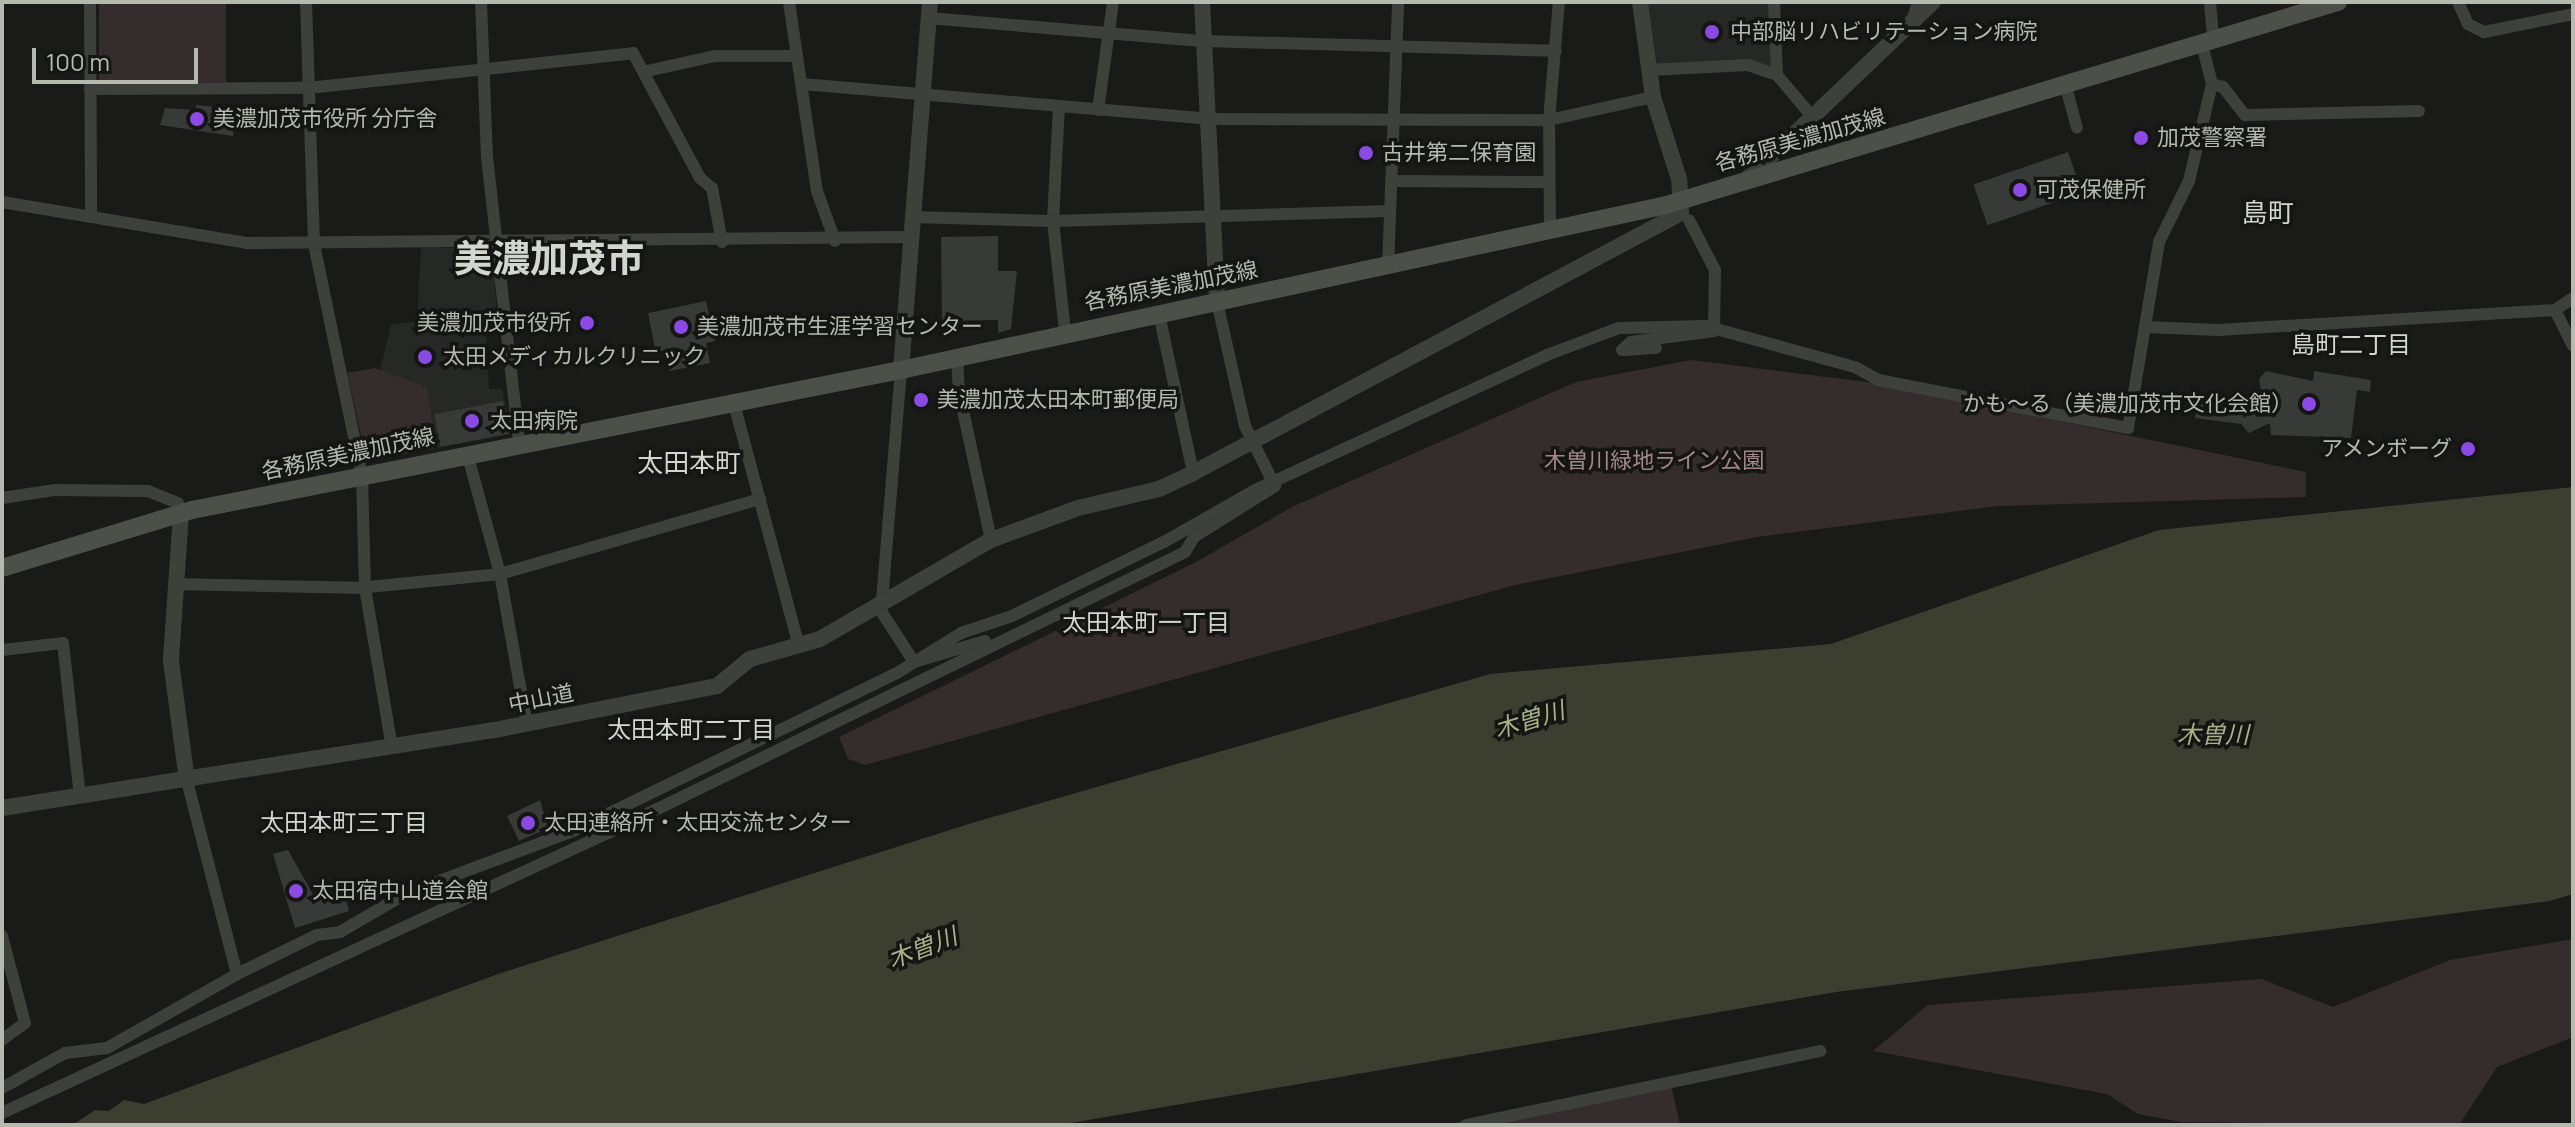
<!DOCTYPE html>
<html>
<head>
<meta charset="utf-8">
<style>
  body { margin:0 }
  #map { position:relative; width:2575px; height:1127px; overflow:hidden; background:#1a1b19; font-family:Manrope,"Noto Sans JP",sans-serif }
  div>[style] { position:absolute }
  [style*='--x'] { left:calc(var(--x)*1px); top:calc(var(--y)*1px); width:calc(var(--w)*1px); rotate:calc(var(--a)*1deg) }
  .built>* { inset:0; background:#262826 }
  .green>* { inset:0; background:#352c2d; transform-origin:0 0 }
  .water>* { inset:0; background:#3c3f30 }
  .building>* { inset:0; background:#383a37; transform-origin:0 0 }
  .minor>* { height:12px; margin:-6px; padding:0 6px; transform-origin:6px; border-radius:6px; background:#3d403b }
  .tertiary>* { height:16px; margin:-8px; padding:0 8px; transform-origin:8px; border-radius:8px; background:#3d403b }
  .secondary>* { height:18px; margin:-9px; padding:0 9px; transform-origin:9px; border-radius:9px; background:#4c5049 }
  .dots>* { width:22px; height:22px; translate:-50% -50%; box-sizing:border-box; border:4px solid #151614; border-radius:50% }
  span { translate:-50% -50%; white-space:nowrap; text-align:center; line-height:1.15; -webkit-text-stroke:7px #151614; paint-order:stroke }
  .poi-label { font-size:22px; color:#b4baad }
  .left { translate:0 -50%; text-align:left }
  .right { translate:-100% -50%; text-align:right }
  .street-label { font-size:22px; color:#b4baad }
  .park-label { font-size:22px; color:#a3868b }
  .neighbourhood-label { font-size:24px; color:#d2d6ce }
  .water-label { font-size:24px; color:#a8b187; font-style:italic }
  .quarter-label { font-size:26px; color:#d2d6ce }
  .town-label { font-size:38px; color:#d2d6ce; font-weight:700 }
  .frame { position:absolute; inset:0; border:4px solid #b4baad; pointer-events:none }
  .scale { position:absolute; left:32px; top:48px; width:166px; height:36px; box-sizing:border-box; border:4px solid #b4baad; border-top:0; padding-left:10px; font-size:24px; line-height:28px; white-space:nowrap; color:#b4baad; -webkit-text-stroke:6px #151614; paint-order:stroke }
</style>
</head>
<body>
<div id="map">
  <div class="built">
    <div style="clip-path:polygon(1648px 2px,1771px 2px,1772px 66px,1663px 66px,1657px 63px)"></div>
    <div style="clip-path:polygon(421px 247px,462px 248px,462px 260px,493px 259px,498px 331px,486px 333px,489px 389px,502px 389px,512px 434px,437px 448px,427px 387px,380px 371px,391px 324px,417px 322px)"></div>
  </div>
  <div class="green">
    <div style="left:99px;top:2px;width:127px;height:80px"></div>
    <div style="clip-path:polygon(1691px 360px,1874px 383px,2306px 472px,2306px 497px,1998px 506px,1757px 537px,1515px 585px,887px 759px,865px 765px,848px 759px,839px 737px,1196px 562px,1294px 506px,1576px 382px)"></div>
    <div style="clip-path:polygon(375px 368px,427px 387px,437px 448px,377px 459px,364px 448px,347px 373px)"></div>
    <div style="clip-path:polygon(2573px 939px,2573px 1037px,2497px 1067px,2459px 1125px,2181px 1122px,2138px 1114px,2107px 1094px,1873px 1051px,1928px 1005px,2261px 979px,2333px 1007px,2450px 960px)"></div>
    <div style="clip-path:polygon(1670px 1079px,1680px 1125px,1445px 1125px,1626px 1085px)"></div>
  </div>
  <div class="water">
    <div style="clip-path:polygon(2573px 487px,2573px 894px,2550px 901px,1836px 992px,1059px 1125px,73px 1125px,95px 1110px,109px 1111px,124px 1100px,144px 1104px,498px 974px,975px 822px,1490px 674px,1831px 644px,2159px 530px)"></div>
  </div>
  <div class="building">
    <div style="clip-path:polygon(196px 105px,236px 109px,233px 136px,160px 125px,165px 108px,195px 110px)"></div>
    <div style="left:2068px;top:152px;width:43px;height:100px;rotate:71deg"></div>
    <div style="clip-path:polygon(998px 236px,998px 271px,1017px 271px,1011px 329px,998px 333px,998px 320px,942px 321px,941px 237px)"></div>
    <div style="clip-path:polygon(706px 301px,715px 341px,706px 343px,710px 363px,669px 371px,665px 351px,656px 353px,648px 313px)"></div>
    <div style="clip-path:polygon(2266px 371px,2313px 381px,2314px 371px,2371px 380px,2370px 392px,2357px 390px,2351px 438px,2271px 435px,2270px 423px,2249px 433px,2241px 424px,2195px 418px,2198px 397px,2264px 406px,2259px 379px)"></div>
    <div style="left:503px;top:401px;width:33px;height:70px;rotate:79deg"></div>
    <div style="clip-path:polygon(540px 800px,548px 828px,519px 841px,507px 816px)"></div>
    <div style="clip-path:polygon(288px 850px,314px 896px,344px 893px,349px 911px,295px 928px,273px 854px)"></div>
  </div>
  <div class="minor">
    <div style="--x:90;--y:2;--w:215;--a:89.7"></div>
    <div style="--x:306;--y:2;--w:242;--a:88.1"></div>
    <div style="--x:314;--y:244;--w:237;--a:78.3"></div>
    <div style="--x:362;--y:476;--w:112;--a:88.5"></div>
    <div style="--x:365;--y:588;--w:161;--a:80.4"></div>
    <div style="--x:481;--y:2;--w:155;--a:87.8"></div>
    <div style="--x:487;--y:157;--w:289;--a:83.6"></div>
    <div style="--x:789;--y:2;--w:191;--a:81.6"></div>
    <div style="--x:817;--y:191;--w:53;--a:70.2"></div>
    <div style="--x:1774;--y:2;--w:73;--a:87.6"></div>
    <div style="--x:2210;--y:2;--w:38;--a:85"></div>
    <div style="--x:2458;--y:2;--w:24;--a:66"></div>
    <div style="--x:2468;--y:24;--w:18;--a:27"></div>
    <div style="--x:2484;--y:32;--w:91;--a:-11.4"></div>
    <div style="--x:928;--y:18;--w:277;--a:4.8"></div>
    <div style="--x:1204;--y:41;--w:352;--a:1.6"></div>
    <div style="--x:1912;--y:21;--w:20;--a:-72"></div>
    <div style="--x:1649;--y:70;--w:99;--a:-2.9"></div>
    <div style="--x:1748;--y:65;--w:31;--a:19"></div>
    <div style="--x:1777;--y:75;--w:51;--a:49.8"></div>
    <div style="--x:647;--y:71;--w:70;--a:-12.4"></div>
    <div style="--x:715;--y:56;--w:82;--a:0"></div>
    <div style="--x:802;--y:84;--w:408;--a:4.9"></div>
    <div style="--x:1208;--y:119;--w:341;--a:0.2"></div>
    <div style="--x:1549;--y:120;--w:107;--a:-12.5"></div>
    <div style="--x:2212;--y:84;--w:11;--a:15"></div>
    <div style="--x:2223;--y:87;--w:36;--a:52"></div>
    <div style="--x:2245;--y:115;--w:174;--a:-1.3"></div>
    <div style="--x:2066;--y:87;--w:42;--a:75"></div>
    <div style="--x:90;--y:89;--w:218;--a:-0.3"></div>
    <div style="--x:308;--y:88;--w:327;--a:-6.1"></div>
    <div style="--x:633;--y:53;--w:142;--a:61.8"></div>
    <div style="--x:700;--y:178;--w:16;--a:40"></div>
    <div style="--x:712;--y:188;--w:55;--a:79.5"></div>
    <div style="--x:1059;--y:106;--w:115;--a:93"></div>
    <div style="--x:1053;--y:221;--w:112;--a:83.8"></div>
    <div style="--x:1098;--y:110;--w:109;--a:-82.1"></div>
    <div style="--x:1391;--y:181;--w:158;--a:0.4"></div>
    <div style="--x:2;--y:202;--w:248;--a:9.5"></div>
    <div style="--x:247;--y:243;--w:662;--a:-0.52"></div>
    <div style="--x:911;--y:217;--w:142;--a:1.6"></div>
    <div style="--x:1053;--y:221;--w:337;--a:-1.7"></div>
    <div style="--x:1550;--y:230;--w:110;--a:-90.5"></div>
    <div style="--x:1549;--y:120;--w:118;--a:-85.2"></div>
    <div style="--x:1388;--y:267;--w:265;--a:-87.8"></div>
    <div style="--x:2555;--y:310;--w:40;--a:63.4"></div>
    <div style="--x:1159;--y:314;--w:163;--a:77.9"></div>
    <div style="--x:2146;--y:327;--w:72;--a:2.4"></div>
    <div style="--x:2218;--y:330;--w:338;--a:-3.4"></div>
    <div style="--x:2555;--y:310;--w:22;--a:-34"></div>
    <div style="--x:1622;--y:350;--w:12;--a:-42"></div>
    <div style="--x:1631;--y:342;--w:84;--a:-7.5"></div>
    <div style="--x:1714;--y:331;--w:61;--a:-89.1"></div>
    <div style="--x:1715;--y:270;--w:56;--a:-117.5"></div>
    <div style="--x:1625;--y:350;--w:31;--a:-4"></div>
    <div style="--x:957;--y:356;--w:36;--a:87"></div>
    <div style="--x:959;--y:392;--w:151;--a:77.8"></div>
    <div style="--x:901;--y:370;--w:242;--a:94.7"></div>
    <div style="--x:881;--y:611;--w:61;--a:57.1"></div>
    <div style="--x:914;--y:662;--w:74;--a:-16.5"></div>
    <div style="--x:733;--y:400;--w:256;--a:75"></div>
    <div style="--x:467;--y:453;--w:125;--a:74.7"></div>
    <div style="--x:500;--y:574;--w:153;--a:79.9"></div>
    <div style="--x:2;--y:498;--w:54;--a:-8.6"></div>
    <div style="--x:55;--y:490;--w:93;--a:0.6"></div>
    <div style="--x:148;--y:491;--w:32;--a:22"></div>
    <div style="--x:178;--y:503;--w:10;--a:73"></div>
    <div style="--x:174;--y:584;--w:184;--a:1.2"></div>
    <div style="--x:358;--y:588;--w:143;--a:-5.6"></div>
    <div style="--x:500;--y:574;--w:271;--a:-16.1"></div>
    <div style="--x:2;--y:650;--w:61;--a:-6.5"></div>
    <div style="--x:63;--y:643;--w:154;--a:83.7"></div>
    <div style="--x:187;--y:781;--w:199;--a:75.5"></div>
    <div style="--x:2;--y:936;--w:90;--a:75.2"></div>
    <div style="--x:25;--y:1023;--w:29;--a:144"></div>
    <div style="--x:2;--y:1088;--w:72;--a:-29.1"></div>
    <div style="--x:65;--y:1053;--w:42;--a:-6.8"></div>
    <div style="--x:107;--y:1048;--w:150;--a:-29.6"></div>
    <div style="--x:237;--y:974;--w:89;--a:-26"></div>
    <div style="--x:317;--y:935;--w:23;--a:-7"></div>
    <div style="--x:340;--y:932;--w:78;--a:-30.2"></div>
    <div style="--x:407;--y:893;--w:177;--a:-20.5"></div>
    <div style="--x:573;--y:831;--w:360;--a:-26"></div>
    <div style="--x:897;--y:673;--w:75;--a:-32"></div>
    <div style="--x:961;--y:633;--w:54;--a:-18.4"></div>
    <div style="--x:1012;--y:616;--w:169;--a:-26"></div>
    <div style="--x:1164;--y:542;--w:105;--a:-29.7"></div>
    <div style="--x:1255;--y:490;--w:322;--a:-24.8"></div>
    <div style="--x:1547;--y:355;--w:77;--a:-20.6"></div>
    <div style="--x:1619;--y:328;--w:86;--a:-1.3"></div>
    <div style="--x:1705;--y:326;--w:156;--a:15.3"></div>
    <div style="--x:1855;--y:367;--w:26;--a:29"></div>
    <div style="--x:1878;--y:380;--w:255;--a:10.9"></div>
    <div style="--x:2128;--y:428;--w:189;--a:-80.5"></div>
    <div style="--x:2159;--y:242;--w:68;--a:-63.8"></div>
    <div style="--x:2189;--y:181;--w:100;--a:-76.7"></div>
    <div style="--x:2212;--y:84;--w:41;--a:-104"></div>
    <div style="--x:2;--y:1113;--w:670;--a:-24.81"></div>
    <div style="--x:610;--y:832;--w:640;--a:-25.96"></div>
    <div style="--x:1185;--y:552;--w:17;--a:-59"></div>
    <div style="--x:1194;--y:537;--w:96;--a:-32.2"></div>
    <div style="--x:1275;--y:486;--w:67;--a:-116.6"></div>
    <div style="--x:1245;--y:426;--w:127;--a:-102.7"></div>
    <div style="--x:1466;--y:1125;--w:362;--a:-11.8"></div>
  </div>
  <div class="tertiary">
    <div style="--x:1202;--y:2;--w:300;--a:87.1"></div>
    <div style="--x:1744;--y:182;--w:261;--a:-43.6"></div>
    <div style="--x:901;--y:370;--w:369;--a:-85.5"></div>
    <div style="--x:181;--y:513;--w:148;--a:93.9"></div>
    <div style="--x:171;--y:661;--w:121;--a:82.4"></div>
    <div style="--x:2;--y:808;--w:499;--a:-9"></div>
    <div style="--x:495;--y:730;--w:226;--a:-11.2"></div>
    <div style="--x:717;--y:686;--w:43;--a:-39.3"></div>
    <div style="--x:750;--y:659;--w:73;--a:-15.9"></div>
    <div style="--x:820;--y:639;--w:198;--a:-30.1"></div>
    <div style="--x:991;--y:540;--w:93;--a:-20.2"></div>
    <div style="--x:1078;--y:508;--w:83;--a:-13.2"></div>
    <div style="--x:1159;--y:489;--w:38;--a:-25"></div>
    <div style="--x:1193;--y:473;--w:553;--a:-28.05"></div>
    <div style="--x:1681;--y:213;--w:34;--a:-93"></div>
    <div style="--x:1679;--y:179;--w:86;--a:-107.6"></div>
    <div style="--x:1653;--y:97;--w:96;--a:-97.8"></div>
  </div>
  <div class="secondary">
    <div style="--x:2;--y:568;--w:199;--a:-17"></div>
    <div style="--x:192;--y:510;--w:723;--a:-11.17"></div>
    <div style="--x:901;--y:370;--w:783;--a:-12.17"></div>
    <div style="--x:1666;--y:205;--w:702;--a:-16.81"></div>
  </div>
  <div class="dots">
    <div style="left:1712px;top:32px;background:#8b4ae3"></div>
    <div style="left:197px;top:119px;background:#8b4ae3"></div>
    <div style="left:2141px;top:138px;background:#8b4ae3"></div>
    <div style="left:1366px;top:153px;background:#8b4ae3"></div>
    <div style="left:2020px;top:190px;background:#8b4ae3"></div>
    <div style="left:587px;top:323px;background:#8b4ae3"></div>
    <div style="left:681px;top:327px;background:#8b4ae3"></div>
    <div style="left:425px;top:357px;background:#8b4ae3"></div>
    <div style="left:921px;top:400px;background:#8b4ae3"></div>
    <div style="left:2309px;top:404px;background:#8b4ae3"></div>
    <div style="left:472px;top:421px;background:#8b4ae3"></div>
    <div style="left:2468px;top:449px;background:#8b4ae3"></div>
    <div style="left:528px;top:823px;background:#8b4ae3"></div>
    <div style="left:296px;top:891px;background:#8b4ae3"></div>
  </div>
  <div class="poi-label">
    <span class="left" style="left:1730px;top:32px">中部脳リハビリテーション病院</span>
    <span class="left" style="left:213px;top:119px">美濃加茂市役所 分庁舎</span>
    <span class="left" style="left:2157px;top:138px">加茂警察署</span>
    <span class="left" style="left:1382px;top:153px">古井第二保育園</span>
    <span class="left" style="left:2036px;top:190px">可茂保健所</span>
    <span class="right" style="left:571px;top:323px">美濃加茂市役所</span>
    <span class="left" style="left:697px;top:327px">美濃加茂市生涯学習センター</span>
    <span class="left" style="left:443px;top:357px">太田メディカルクリニック</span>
    <span class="left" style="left:937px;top:400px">美濃加茂太田本町郵便局</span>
    <span class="right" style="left:2293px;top:404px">かも～る（美濃加茂市文化会館）</span>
    <span class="left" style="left:490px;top:421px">太田病院</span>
    <span class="right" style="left:2452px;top:449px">アメンボーグ</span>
    <span class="left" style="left:544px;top:823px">太田連絡所・太田交流センター</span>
    <span class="left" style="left:312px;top:891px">太田宿中山道会館</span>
  </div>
  <div class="street-label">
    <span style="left:1800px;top:140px;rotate:-16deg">各務原美濃加茂線</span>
    <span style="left:1171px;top:286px;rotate:-11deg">各務原美濃加茂線</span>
    <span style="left:348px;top:454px;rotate:-12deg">各務原美濃加茂線</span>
    <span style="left:541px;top:699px;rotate:-11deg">中山道</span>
  </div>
  <div class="park-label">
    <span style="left:1654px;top:461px">木曽川緑地ライン公園</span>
  </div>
  <div class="neighbourhood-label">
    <span style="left:2351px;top:344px">島町二丁目</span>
    <span style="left:1146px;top:622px">太田本町一丁目</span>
    <span style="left:691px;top:729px">太田本町二丁目</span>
    <span style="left:344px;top:822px">太田本町三丁目</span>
  </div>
  <div class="water-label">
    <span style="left:1529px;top:719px;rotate:-17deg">木曽川</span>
    <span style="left:2213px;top:734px">木曽川</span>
    <span style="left:922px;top:947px;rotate:-21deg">木曽川</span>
  </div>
  <div class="quarter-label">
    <span style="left:2268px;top:213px">島町</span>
    <span style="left:689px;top:463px">太田本町</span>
  </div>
  <div class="town-label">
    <span style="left:549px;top:258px">美濃加茂市</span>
  </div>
  <div class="frame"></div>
  <div class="scale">100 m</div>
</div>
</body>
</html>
